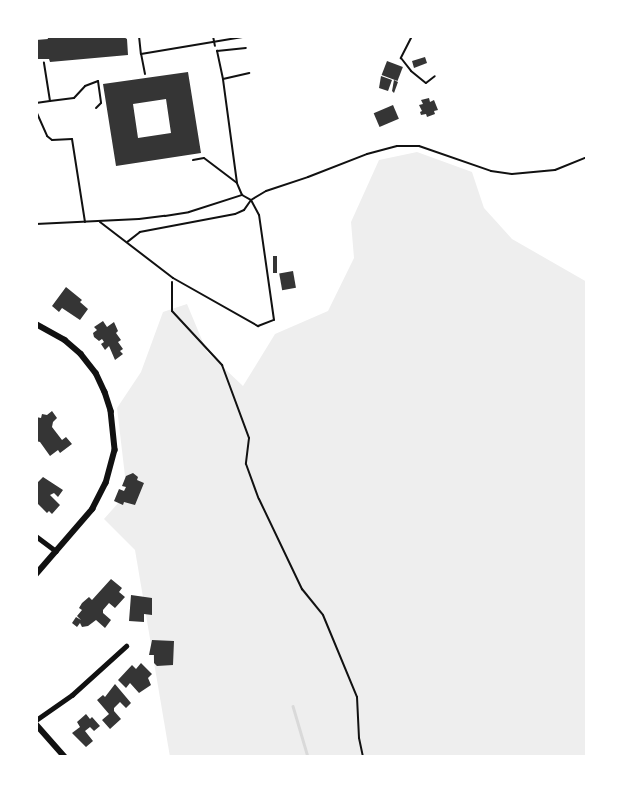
<!DOCTYPE html>
<html>
<head>
<meta charset="utf-8">
<style>
  body { margin:0 }
  #map { position:relative; width:623px; height:793px; overflow:hidden; background:#fff; font-family:"PT Sans",sans-serif }
  div>[style] { position:absolute }
  [style*='--x'] { left:calc(var(--x)*1px); top:calc(var(--y)*1px); width:calc(var(--w)*1px); rotate:calc(var(--a)*1deg) }
  .green>* { inset:0; background:#eee }
  .stream>* { height:2.5px; margin:-1.25px; padding:0 1.25px; transform-origin:1.25px; border-radius:1.25px; background:#d9d9d9 }
  .building>* { inset:0; background:#353535; transform-origin:0 0 }
  .path>* { height:2px; margin:-1px; padding:0 1px; transform-origin:1px; border-radius:1px; background:#111 }
  .service>* { height:2px; margin:-1px; padding:0 1px; transform-origin:1px; border-radius:1px; background:#111 }
  .minor>* { height:4.5px; margin:-2.25px; padding:0 2.25px; transform-origin:2.25px; border-radius:2.25px; background:#111 }
  .tertiary>* { height:5.5px; margin:-2.75px; padding:0 2.75px; transform-origin:2.75px; border-radius:2.75px; background:#111 }
  span { translate:-50% -50%; white-space:nowrap; text-align:center; line-height:1.15; -webkit-text-stroke:4px #fff; paint-order:stroke }
  .frame { position:absolute; inset:0; border:38px solid #fff; pointer-events:none }
</style>
</head>
<body>
<div id="map">
  <div class="green">
    <div style="clip-path:polygon(417px 152px,472px 172px,484px 208px,512px 239px,587px 282px,587px 757px,170px 757px,135px 550px,104px 519px,127px 493px,117px 408px,141px 372px,163px 312px,187px 304px,207px 352px,243px 386px,275px 334px,328px 311px,354px 258px,351px 222px,379px 160px)"></div>
  </div>
  <div class="stream">
    <div style="--x:293;--y:706;--w:53;--a:73.6"></div>
  </div>
  <div class="building">
    <div style="clip-path:polygon(47px 36px,122px 36px,127px 39px,128px 55px,50px 62px,49px 59px,36px 59px,36px 40px,48px 39px)"></div>
    <div style="clip-path:polygon(425px 57px,427px 63px,414px 68px,412px 61px)"></div>
    <div style="left:387px;top:61px;width:17px;height:15px;rotate:21deg"></div>
    <div style="clip-path:polygon(evenodd,188px 72px,201px 153px,116px 166px,103px 84px,188px 72px,166px 99px,171px 133px,138px 138px,133px 104px,166px 99px)"></div>
    <div style="clip-path:polygon(381px 76px,392px 80px,388px 91px,379px 88px)"></div>
    <div style="clip-path:polygon(394px 80px,398px 82px,394px 93px,392px 91px)"></div>
    <div style="clip-path:polygon(429px 98px,430px 102px,434px 100px,438px 110px,434px 111px,435px 114px,427px 117px,426px 114px,421px 115px,420px 112px,422px 111px,419px 105px,423px 104px,421px 100px)"></div>
    <div style="left:393px;top:105px;width:15px;height:21px;rotate:67deg"></div>
    <div style="left:273px;top:256px;width:4px;height:17px"></div>
    <div style="left:293px;top:271px;width:17px;height:14px;rotate:80deg"></div>
    <div style="clip-path:polygon(66px 287px,82px 300px,80px 302px,88px 309px,80px 320px,62px 308px,59px 312px,52px 306px)"></div>
    <div style="clip-path:polygon(103px 321px,107px 327px,114px 322px,118px 331px,116px 333px,121px 340px,118px 342px,123px 349px,120px 351px,123px 354px,115px 360px,109px 346px,105px 350px,101px 344px,104px 342px,102px 339px,99px 341px,94px 337px,93px 333px,97px 330px,94px 327px)"></div>
    <div style="clip-path:polygon(52px 411px,57px 418px,53px 422px,52px 427px,62px 440px,66px 437px,72px 444px,60px 453px,58px 450px,50px 456px,40px 442px,36px 441px,36px 417px,41px 418px,42px 414px,47px 415px)"></div>
    <div style="clip-path:polygon(133px 473px,138px 477px,137px 480px,144px 483px,135px 505px,124px 502px,123px 505px,114px 501px,119px 489px,124px 491px,126px 487px,122px 486px,126px 476px)"></div>
    <div style="clip-path:polygon(43px 477px,63px 490px,58px 497px,54px 493px,50px 495px,60px 505px,52px 514px,49px 511px,47px 513px,36px 502px,36px 484px)"></div>
    <div style="clip-path:polygon(111px 579px,122px 588px,119px 592px,125px 597px,115px 608px,109px 603px,103px 610px,103px 613px,111px 620px,105px 628px,96px 620px,88px 626px,82px 627px,80px 623px,77px 627px,72px 623px,76px 617px,81px 620px,77px 616px,82px 610px,79px 608px,82px 603px,89px 597px,92px 600px)"></div>
    <div style="clip-path:polygon(131px 595px,152px 598px,152px 615px,144px 614px,144px 622px,129px 621px)"></div>
    <div style="clip-path:polygon(152px 640px,174px 641px,173px 665px,157px 666px,154px 663px,154px 655px,149px 655px)"></div>
    <div style="clip-path:polygon(141px 663px,152px 674px,148px 678px,151px 685px,139px 693px,130px 683px,126px 688px,118px 680px,132px 665px,136px 669px)"></div>
    <div style="clip-path:polygon(115px 684px,131px 703px,126px 708px,120px 702px,114px 708px,114px 711px,121px 719px,110px 729px,102px 720px,109px 714px,97px 700px,103px 695px,105px 697px)"></div>
    <div style="clip-path:polygon(86px 714px,90px 719px,92px 717px,100px 726px,94px 731px,90px 727px,85px 731px,93px 741px,86px 747px,72px 733px,80px 727px,77px 722px)"></div>
  </div>
  <div class="path">
    <div style="--x:139;--y:36;--w:18;--a:84"></div>
    <div style="--x:213;--y:36;--w:10;--a:79"></div>
    <div style="--x:412;--y:36;--w:25;--a:117"></div>
    <div style="--x:401;--y:58;--w:16;--a:52"></div>
    <div style="--x:411;--y:71;--w:19;--a:39"></div>
    <div style="--x:426;--y:83;--w:11;--a:-38"></div>
    <div style="--x:145;--y:74;--w:20;--a:-101"></div>
    <div style="--x:141;--y:54;--w:109;--a:-9.5"></div>
    <div style="--x:50;--y:101;--w:24;--a:-7"></div>
    <div style="--x:74;--y:98;--w:16;--a:-47"></div>
    <div style="--x:85;--y:86;--w:14;--a:-21"></div>
    <div style="--x:98;--y:81;--w:22;--a:82"></div>
    <div style="--x:101;--y:103;--w:7;--a:135"></div>
    <div style="--x:36;--y:103;--w:14;--a:-8"></div>
    <div style="--x:50;--y:101;--w:39;--a:-99"></div>
    <div style="--x:172;--y:282;--w:29;--a:90"></div>
    <div style="--x:172;--y:311;--w:74;--a:47.2"></div>
    <div style="--x:222;--y:365;--w:78;--a:69.7"></div>
    <div style="--x:249;--y:438;--w:26;--a:97"></div>
    <div style="--x:246;--y:464;--w:37;--a:70"></div>
    <div style="--x:259;--y:499;--w:100;--a:64.5"></div>
    <div style="--x:302;--y:589;--w:33;--a:51"></div>
    <div style="--x:323;--y:615;--w:89;--a:67.5"></div>
    <div style="--x:357;--y:697;--w:41;--a:87.2"></div>
    <div style="--x:359;--y:738;--w:19;--a:78"></div>
  </div>
  <div class="service">
    <div style="--x:223;--y:79;--w:29;--a:-102"></div>
    <div style="--x:217;--y:51;--w:29;--a:-6"></div>
    <div style="--x:36;--y:111;--w:27;--a:66"></div>
    <div style="--x:47;--y:136;--w:6;--a:39"></div>
    <div style="--x:52;--y:140;--w:20;--a:-3"></div>
    <div style="--x:72;--y:139;--w:84;--a:81.1"></div>
    <div style="--x:193;--y:160;--w:11;--a:-10"></div>
    <div style="--x:204;--y:158;--w:41;--a:37.1"></div>
    <div style="--x:242;--y:195;--w:13;--a:-113"></div>
    <div style="--x:237;--y:183;--w:105;--a:-97.7"></div>
    <div style="--x:223;--y:79;--w:27;--a:-13"></div>
    <div style="--x:100;--y:222;--w:92;--a:37.5"></div>
    <div style="--x:173;--y:278;--w:98;--a:29.5"></div>
    <div style="--x:258;--y:326;--w:17;--a:-21"></div>
    <div style="--x:274;--y:320;--w:106;--a:-98.1"></div>
    <div style="--x:259;--y:215;--w:17;--a:-118"></div>
    <div style="--x:251;--y:200;--w:12;--a:125"></div>
    <div style="--x:244;--y:210;--w:10;--a:156"></div>
    <div style="--x:235;--y:214;--w:97;--a:169.3"></div>
    <div style="--x:140;--y:232;--w:16;--a:142"></div>
    <div style="--x:36;--y:224;--w:103;--a:-2.8"></div>
    <div style="--x:139;--y:219;--w:26;--a:-7"></div>
    <div style="--x:165;--y:216;--w:24;--a:-9"></div>
    <div style="--x:189;--y:212;--w:56;--a:-17.8"></div>
    <div style="--x:242;--y:195;--w:10;--a:29"></div>
    <div style="--x:251;--y:200;--w:17;--a:-31"></div>
    <div style="--x:266;--y:191;--w:44;--a:-18.4"></div>
    <div style="--x:308;--y:177;--w:63;--a:-21.3"></div>
    <div style="--x:367;--y:154;--w:31;--a:-15"></div>
    <div style="--x:397;--y:146;--w:22;--a:0"></div>
    <div style="--x:419;--y:146;--w:76;--a:19.1"></div>
    <div style="--x:491;--y:171;--w:21;--a:8"></div>
    <div style="--x:512;--y:174;--w:43;--a:-5.3"></div>
    <div style="--x:555;--y:170;--w:35;--a:-22"></div>
  </div>
  <div class="minor">
    <div style="--x:36;--y:536;--w:25;--a:37"></div>
    <div style="--x:36;--y:720;--w:44;--a:-34.8"></div>
    <div style="--x:72;--y:695;--w:73;--a:-42.2"></div>
  </div>
  <div class="tertiary">
    <div style="--x:36;--y:324;--w:33;--a:29"></div>
    <div style="--x:65;--y:340;--w:21;--a:41"></div>
    <div style="--x:81;--y:354;--w:24;--a:52"></div>
    <div style="--x:96;--y:373;--w:21;--a:65"></div>
    <div style="--x:105;--y:392;--w:20;--a:72"></div>
    <div style="--x:111;--y:411;--w:39;--a:84"></div>
    <div style="--x:115;--y:450;--w:34;--a:105"></div>
    <div style="--x:106;--y:483;--w:29;--a:117"></div>
    <div style="--x:93;--y:509;--w:87;--a:130.8"></div>
    <div style="--x:36;--y:724;--w:44;--a:48.7"></div>
  </div>
  <div class="frame"></div>
</div>
</body>
</html>
